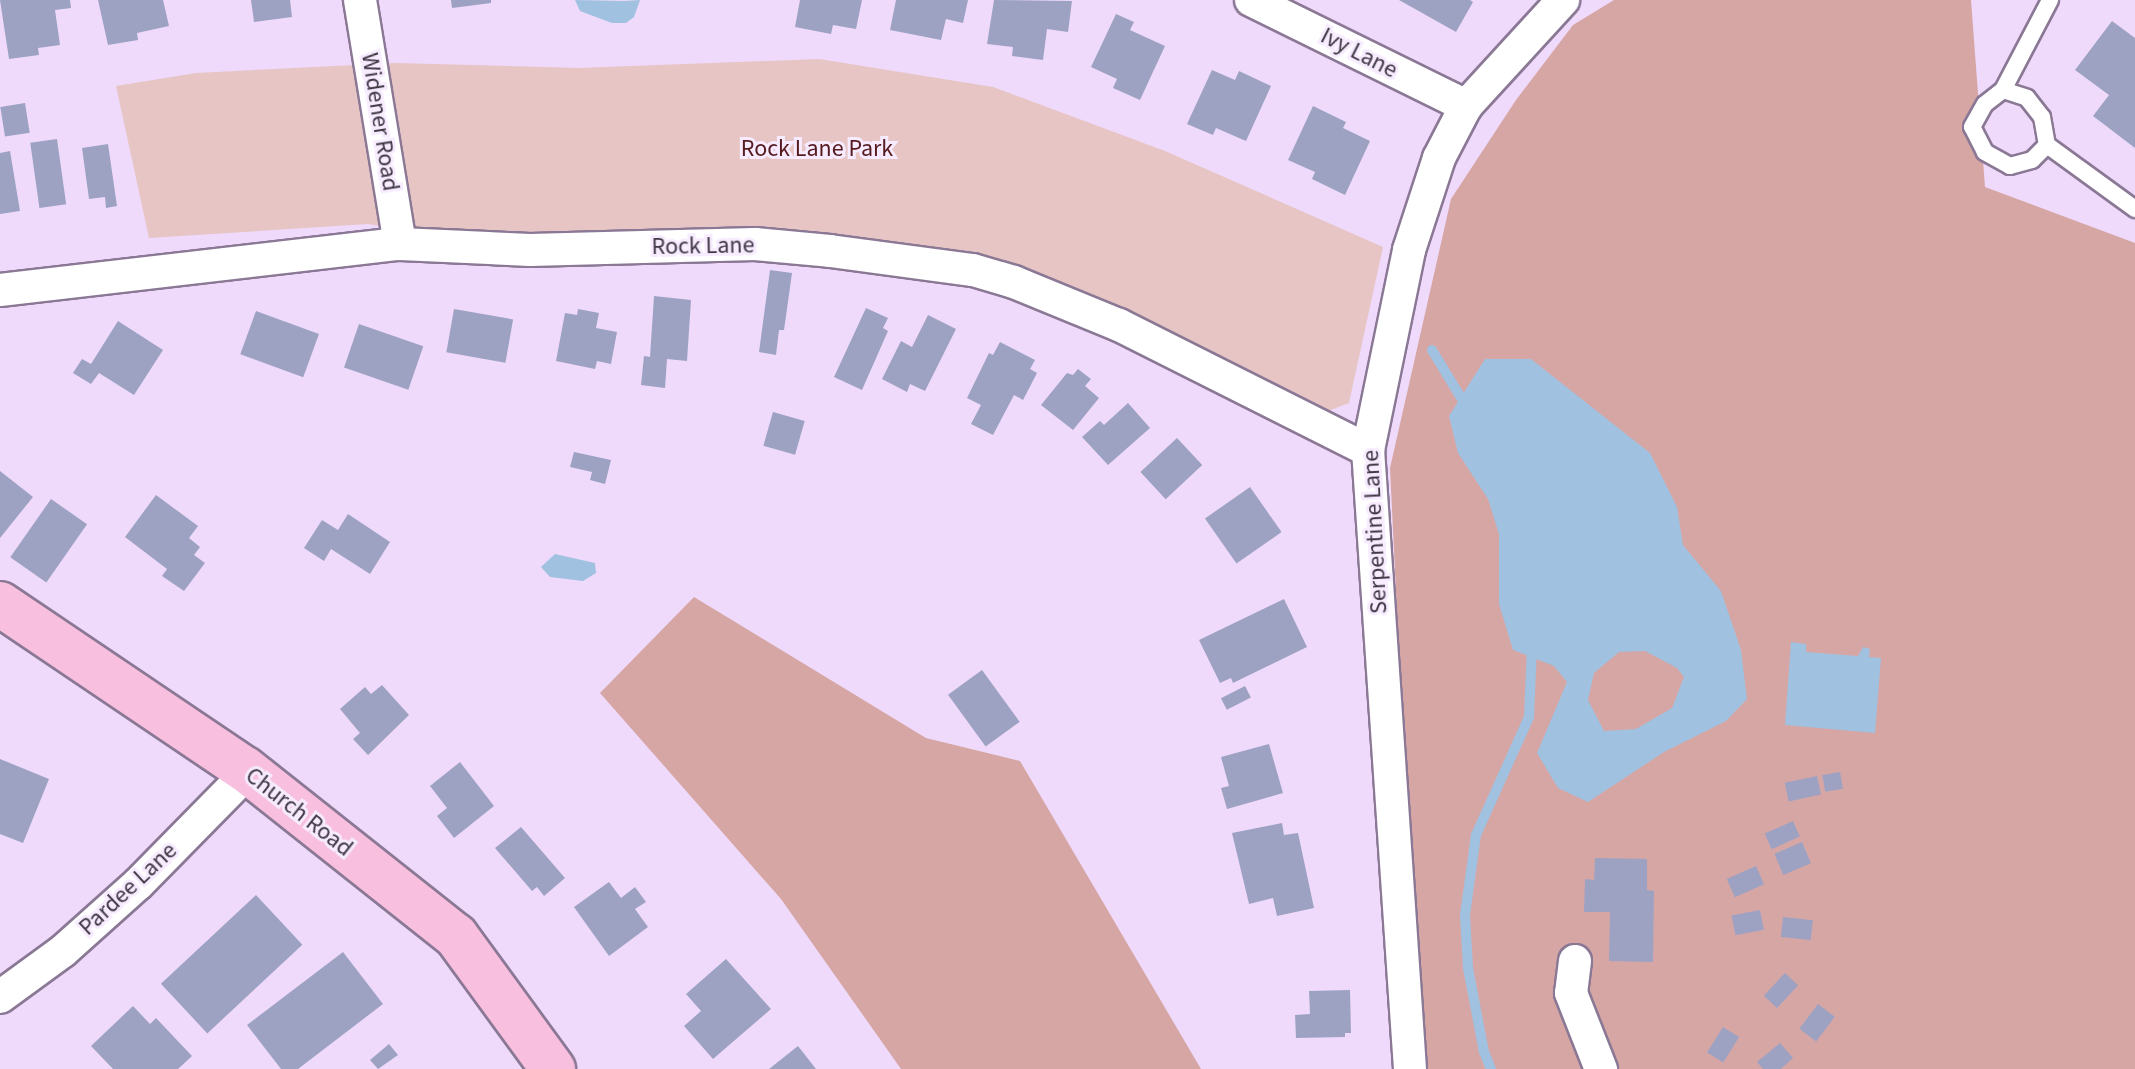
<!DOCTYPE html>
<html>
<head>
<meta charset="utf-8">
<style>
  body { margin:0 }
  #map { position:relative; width:2135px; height:1069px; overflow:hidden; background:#efdafb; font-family:"Source Sans 3",sans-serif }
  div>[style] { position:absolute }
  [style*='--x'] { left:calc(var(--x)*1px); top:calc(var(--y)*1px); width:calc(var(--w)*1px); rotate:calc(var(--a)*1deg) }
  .green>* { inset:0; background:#e6c5c4 }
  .forest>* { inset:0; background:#d6a6a5 }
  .water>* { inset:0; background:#a0c1e0 }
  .stream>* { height:10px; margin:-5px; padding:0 5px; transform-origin:5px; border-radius:5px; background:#a0c1e0 }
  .building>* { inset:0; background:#9da2c3; transform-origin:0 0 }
  .roads { filter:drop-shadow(2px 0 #8a7895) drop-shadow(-2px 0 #8a7895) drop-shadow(0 2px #8a7895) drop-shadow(0 -2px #8a7895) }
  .lane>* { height:16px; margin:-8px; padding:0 8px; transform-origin:8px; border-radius:8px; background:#fff }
  .street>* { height:32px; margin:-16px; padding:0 16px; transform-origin:16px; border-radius:16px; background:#fff }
  .primary>* { height:44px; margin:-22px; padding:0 22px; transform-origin:22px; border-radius:22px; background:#f8bfdf }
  span { translate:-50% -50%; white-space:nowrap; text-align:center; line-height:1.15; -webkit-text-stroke:6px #f7ebff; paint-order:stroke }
  .street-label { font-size:24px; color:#3e3643 }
  .park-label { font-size:24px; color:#561b1f }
</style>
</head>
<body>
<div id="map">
  <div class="green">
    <div style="clip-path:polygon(819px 59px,993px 87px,1165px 151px,1383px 247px,1349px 403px,1328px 411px,1036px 274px,430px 232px,367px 224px,149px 238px,116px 86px,196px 73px,396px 63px,579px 68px)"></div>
  </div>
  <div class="forest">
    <div style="clip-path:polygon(1614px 0,1971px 0,1985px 187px,2135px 243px,2135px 1069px,1419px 1069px,1390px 468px,1451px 199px,1516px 100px,1573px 25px)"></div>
    <div style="clip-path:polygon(694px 597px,926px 738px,1020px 761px,1201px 1069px,901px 1069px,781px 899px,600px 693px)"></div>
  </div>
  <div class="water">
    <div style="clip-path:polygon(575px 0,624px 1px,640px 0,634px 17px,626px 23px,612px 23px,580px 11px)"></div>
    <div style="clip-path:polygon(evenodd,1485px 359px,1531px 359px,1650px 453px,1677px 507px,1683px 545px,1721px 591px,1741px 650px,1747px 699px,1726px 721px,1664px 752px,1588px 802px,1558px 788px,1537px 753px,1567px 682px,1554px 666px,1513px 650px,1499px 604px,1499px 534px,1488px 499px,1458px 453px,1449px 416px,1485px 359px,1645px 651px,1677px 668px,1684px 677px,1672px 708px,1636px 729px,1604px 731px,1588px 700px,1594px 673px,1619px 652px,1645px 651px)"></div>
    <div style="clip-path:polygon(555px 554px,595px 563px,596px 573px,583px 581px,550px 577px,541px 567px)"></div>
    <div style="clip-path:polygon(1791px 642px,1806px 644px,1806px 652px,1858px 656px,1863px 647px,1870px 649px,1869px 657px,1881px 658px,1875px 733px,1785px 725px)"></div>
  </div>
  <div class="stream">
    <div style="--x:1432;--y:350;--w:66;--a:58.7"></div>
    <div style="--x:1491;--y:1069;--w:18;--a:-112"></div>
    <div style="--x:1484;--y:1052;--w:86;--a:-100.8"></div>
    <div style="--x:1468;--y:968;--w:53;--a:-93.2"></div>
    <div style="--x:1465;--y:915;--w:81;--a:-82.2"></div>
    <div style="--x:1476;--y:835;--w:129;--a:-65.8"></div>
    <div style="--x:1529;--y:717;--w:70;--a:-87.5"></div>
  </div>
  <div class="building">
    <div style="clip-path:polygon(0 0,70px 0,71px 8px,55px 10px,60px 45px,38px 48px,39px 55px,9px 59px)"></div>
    <div style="clip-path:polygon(98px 0,163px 0,169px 26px,137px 33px,138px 40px,108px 45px)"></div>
    <div style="clip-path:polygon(251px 0,290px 0,292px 17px,254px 22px)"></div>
    <div style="clip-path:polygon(451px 0,491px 0,491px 3px,452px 8px)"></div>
    <div style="clip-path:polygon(800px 0,862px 0,856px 29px,833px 25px,831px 34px,795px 27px)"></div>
    <div style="clip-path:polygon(896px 0,968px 0,963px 23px,946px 19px,941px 40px,890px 30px)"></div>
    <div style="clip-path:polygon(994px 0,1072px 1px,1068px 32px,1047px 29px,1043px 60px,1012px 56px,1013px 47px,987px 44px)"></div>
    <div style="clip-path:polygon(1399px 0,1470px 0,1473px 2px,1456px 32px)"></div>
    <div style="clip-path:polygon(1116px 14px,1134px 22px,1130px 30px,1165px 46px,1140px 100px,1113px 88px,1117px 79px,1091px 67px)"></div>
    <div style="clip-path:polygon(2112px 21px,2135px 38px,2135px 148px,2093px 116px,2109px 95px,2075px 70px)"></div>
    <div style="clip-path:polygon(1212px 70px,1235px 80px,1239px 71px,1271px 86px,1246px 141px,1216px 128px,1213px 135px,1187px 124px)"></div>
    <div style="left:25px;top:103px;width:30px;height:25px;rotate:81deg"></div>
    <div style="clip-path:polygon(1313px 106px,1346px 122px,1343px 128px,1370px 141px,1345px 195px,1312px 179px,1315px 172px,1288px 160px)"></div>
    <div style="left:57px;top:139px;width:66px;height:27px;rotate:82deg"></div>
    <div style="clip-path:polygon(108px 144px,117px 206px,106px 208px,105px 197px,89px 199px,82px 148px)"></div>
    <div style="clip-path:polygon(10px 151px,20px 211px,0 214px,0 153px)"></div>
    <div style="clip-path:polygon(770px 270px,792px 273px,784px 330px,779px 330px,776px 355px,759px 352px)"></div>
    <div style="clip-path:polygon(654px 296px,691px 300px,687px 361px,667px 359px,665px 388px,641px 385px,644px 356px,650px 357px)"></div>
    <div style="clip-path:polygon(866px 308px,888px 318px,883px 328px,888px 331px,862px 390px,834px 377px)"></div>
    <div style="left:454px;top:309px;width:60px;height:44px;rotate:10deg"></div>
    <div style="clip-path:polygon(578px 309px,599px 313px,596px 328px,617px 332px,611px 364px,597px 361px,595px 369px,556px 361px,565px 313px,577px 315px)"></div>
    <div style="left:256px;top:311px;width:67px;height:46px;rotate:20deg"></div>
    <div style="clip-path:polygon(928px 315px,956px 329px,925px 391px,910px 384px,907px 392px,882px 379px,901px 341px,912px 347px)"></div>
    <div style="clip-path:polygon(118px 321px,163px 350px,134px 395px,99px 373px,91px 384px,73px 373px,82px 359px,91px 364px)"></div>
    <div style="left:359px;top:324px;width:68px;height:46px;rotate:19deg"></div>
    <div style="clip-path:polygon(1000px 342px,1035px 360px,1030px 369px,1037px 373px,1023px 400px,1014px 395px,993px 435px,971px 424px,981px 405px,967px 398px,989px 353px,993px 355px)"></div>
    <div style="clip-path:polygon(1078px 369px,1091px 379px,1085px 386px,1099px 398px,1073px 430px,1041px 405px,1067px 373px,1073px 375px)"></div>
    <div style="clip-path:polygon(1128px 403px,1150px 428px,1108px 465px,1082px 437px,1100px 421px,1104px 425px)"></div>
    <div style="left:773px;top:412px;width:33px;height:35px;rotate:16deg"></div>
    <div style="left:1177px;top:438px;width:37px;height:50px;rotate:47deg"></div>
    <div style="clip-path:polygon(574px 452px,611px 460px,605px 484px,590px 480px,592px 472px,570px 467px)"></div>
    <div style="clip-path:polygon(0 471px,33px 497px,0 538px)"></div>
    <div style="left:1250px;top:487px;width:55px;height:55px;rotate:55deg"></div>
    <div style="clip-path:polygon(156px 495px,198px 526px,189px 538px,200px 547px,194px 555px,205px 563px,184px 591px,162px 576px,167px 569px,125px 537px)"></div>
    <div style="left:51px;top:499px;width:44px;height:71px;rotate:35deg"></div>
    <div style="clip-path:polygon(348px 514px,390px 542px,370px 574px,331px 549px,324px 561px,304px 548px,322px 520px,338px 530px)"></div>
    <div style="clip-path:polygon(1284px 599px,1307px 647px,1233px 683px,1231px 678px,1220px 683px,1199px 640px)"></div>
    <div style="left:982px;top:670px;width:64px;height:42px;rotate:54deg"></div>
    <div style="clip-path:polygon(382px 685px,409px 715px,368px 755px,353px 739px,360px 733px,340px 709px,365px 687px,371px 694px)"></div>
    <div style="left:1245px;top:686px;width:13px;height:27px;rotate:63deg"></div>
    <div style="clip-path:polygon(1269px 744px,1283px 793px,1227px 809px,1221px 788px,1229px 786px,1221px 757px)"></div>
    <div style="clip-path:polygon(0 759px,49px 779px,23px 843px,0 834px)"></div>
    <div style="clip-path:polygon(460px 762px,494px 806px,454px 838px,437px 816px,447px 808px,430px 786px)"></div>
    <div style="left:1840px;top:772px;width:17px;height:18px;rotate:80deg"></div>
    <div style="left:1817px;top:776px;width:19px;height:33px;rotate:78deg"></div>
    <div style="left:1793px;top:821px;width:17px;height:31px;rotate:66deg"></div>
    <div style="clip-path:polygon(1282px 823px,1284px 835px,1298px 833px,1314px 908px,1277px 916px,1273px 898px,1249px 904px,1232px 833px)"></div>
    <div style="clip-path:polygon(521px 827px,565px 878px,544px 896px,537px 887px,532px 891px,495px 848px)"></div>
    <div style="left:1802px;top:842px;width:23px;height:30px;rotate:67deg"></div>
    <div style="clip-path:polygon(1595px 858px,1647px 859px,1647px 890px,1654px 891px,1653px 962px,1609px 961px,1610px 912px,1584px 912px,1585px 879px,1594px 880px)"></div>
    <div style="left:1756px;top:866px;width:20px;height:32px;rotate:66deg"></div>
    <div style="clip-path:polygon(609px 882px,621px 898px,635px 887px,646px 902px,635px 909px,648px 927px,609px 956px,574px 907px)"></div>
    <div style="left:256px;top:895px;width:68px;height:130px;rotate:47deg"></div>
    <div style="left:1760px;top:910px;width:20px;height:29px;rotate:79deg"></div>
    <div style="left:1783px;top:917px;width:30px;height:20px;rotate:6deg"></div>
    <div style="clip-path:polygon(343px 952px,383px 1004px,298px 1069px,281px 1069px,247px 1025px)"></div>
    <div style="clip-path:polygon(726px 959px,771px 1009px,713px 1059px,684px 1026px,701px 1011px,686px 994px)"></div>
    <div style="left:1785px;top:973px;width:18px;height:31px;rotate:43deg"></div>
    <div style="clip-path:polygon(1350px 990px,1351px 1033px,1345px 1033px,1345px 1037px,1296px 1038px,1295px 1015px,1310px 1014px,1309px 991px)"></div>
    <div style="left:1818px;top:1004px;width:21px;height:31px;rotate:37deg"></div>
    <div style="clip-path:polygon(133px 1006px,150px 1024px,156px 1018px,192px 1056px,178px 1069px,113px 1069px,91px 1046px)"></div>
    <div style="left:1723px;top:1027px;width:19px;height:30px;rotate:32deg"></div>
    <div style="clip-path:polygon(1780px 1043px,1793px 1058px,1781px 1069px,1763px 1069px,1757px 1062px)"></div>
    <div style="clip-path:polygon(389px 1044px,398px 1055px,378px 1069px,370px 1060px)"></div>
    <div style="clip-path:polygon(798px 1046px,816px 1069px,769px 1069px)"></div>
  </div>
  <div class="roads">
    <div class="lane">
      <div style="--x:2003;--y:90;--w:102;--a:-62.4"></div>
      <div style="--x:2047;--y:145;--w:21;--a:135"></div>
      <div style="--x:2032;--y:160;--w:23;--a:165"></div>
      <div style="--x:2010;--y:166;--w:29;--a:-151"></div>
      <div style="--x:1985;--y:152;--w:28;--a:-117"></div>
      <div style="--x:1972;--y:127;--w:26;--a:-61"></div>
      <div style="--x:1985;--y:104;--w:23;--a:-38"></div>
      <div style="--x:2003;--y:90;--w:25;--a:18"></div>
      <div style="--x:2027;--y:98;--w:24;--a:52"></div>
      <div style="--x:2042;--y:117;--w:28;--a:80"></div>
      <div style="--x:2047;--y:145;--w:109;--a:36"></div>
    </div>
    <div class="street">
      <div style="--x:360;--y:0;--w:247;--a:80.7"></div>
      <div style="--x:1251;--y:0;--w:240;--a:26.2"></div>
      <div style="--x:0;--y:290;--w:403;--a:-6.6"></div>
      <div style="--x:400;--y:244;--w:130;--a:2.6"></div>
      <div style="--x:530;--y:250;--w:225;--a:-1.5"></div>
      <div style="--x:755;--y:244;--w:75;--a:5.3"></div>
      <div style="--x:830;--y:251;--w:144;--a:7.6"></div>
      <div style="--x:973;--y:270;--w:43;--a:16.3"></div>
      <div style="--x:1014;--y:282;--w:113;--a:22.3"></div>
      <div style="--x:1119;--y:325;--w:279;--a:26.7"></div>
      <div style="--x:1575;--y:961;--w:32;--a:97"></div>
      <div style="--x:1571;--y:993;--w:82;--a:68.5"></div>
      <div style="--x:0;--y:997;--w:78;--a:-36.1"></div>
      <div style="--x:63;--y:951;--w:101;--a:-41.8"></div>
      <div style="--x:138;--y:884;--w:157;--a:-45.5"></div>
      <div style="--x:1410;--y:1069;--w:620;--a:-93.88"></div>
      <div style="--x:1368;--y:450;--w:204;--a:-78.4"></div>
      <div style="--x:1409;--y:250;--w:97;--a:-71.9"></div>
      <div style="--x:1439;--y:158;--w:59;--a:-62.6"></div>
      <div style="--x:1466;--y:106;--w:144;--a:-47.5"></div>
    </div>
    <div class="primary">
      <div style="--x:0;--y:604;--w:295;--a:34"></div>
      <div style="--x:245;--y:769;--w:269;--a:38.4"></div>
      <div style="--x:456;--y:936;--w:165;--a:53.9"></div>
    </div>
  </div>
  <div class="street-label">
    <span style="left:1359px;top:53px;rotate:27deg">Ivy Lane</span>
    <span style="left:380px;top:122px;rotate:81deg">Widener Road</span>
    <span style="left:703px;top:246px;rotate:-1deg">Rock Lane</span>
    <span style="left:1375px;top:532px;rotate:-93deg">Serpentine Lane</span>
    <span style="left:299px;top:812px;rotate:38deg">Church Road</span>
    <span style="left:128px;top:889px;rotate:-43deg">Pardee Lane</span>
  </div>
  <div class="park-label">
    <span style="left:817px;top:149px">Rock Lane Park</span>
  </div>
</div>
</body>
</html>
